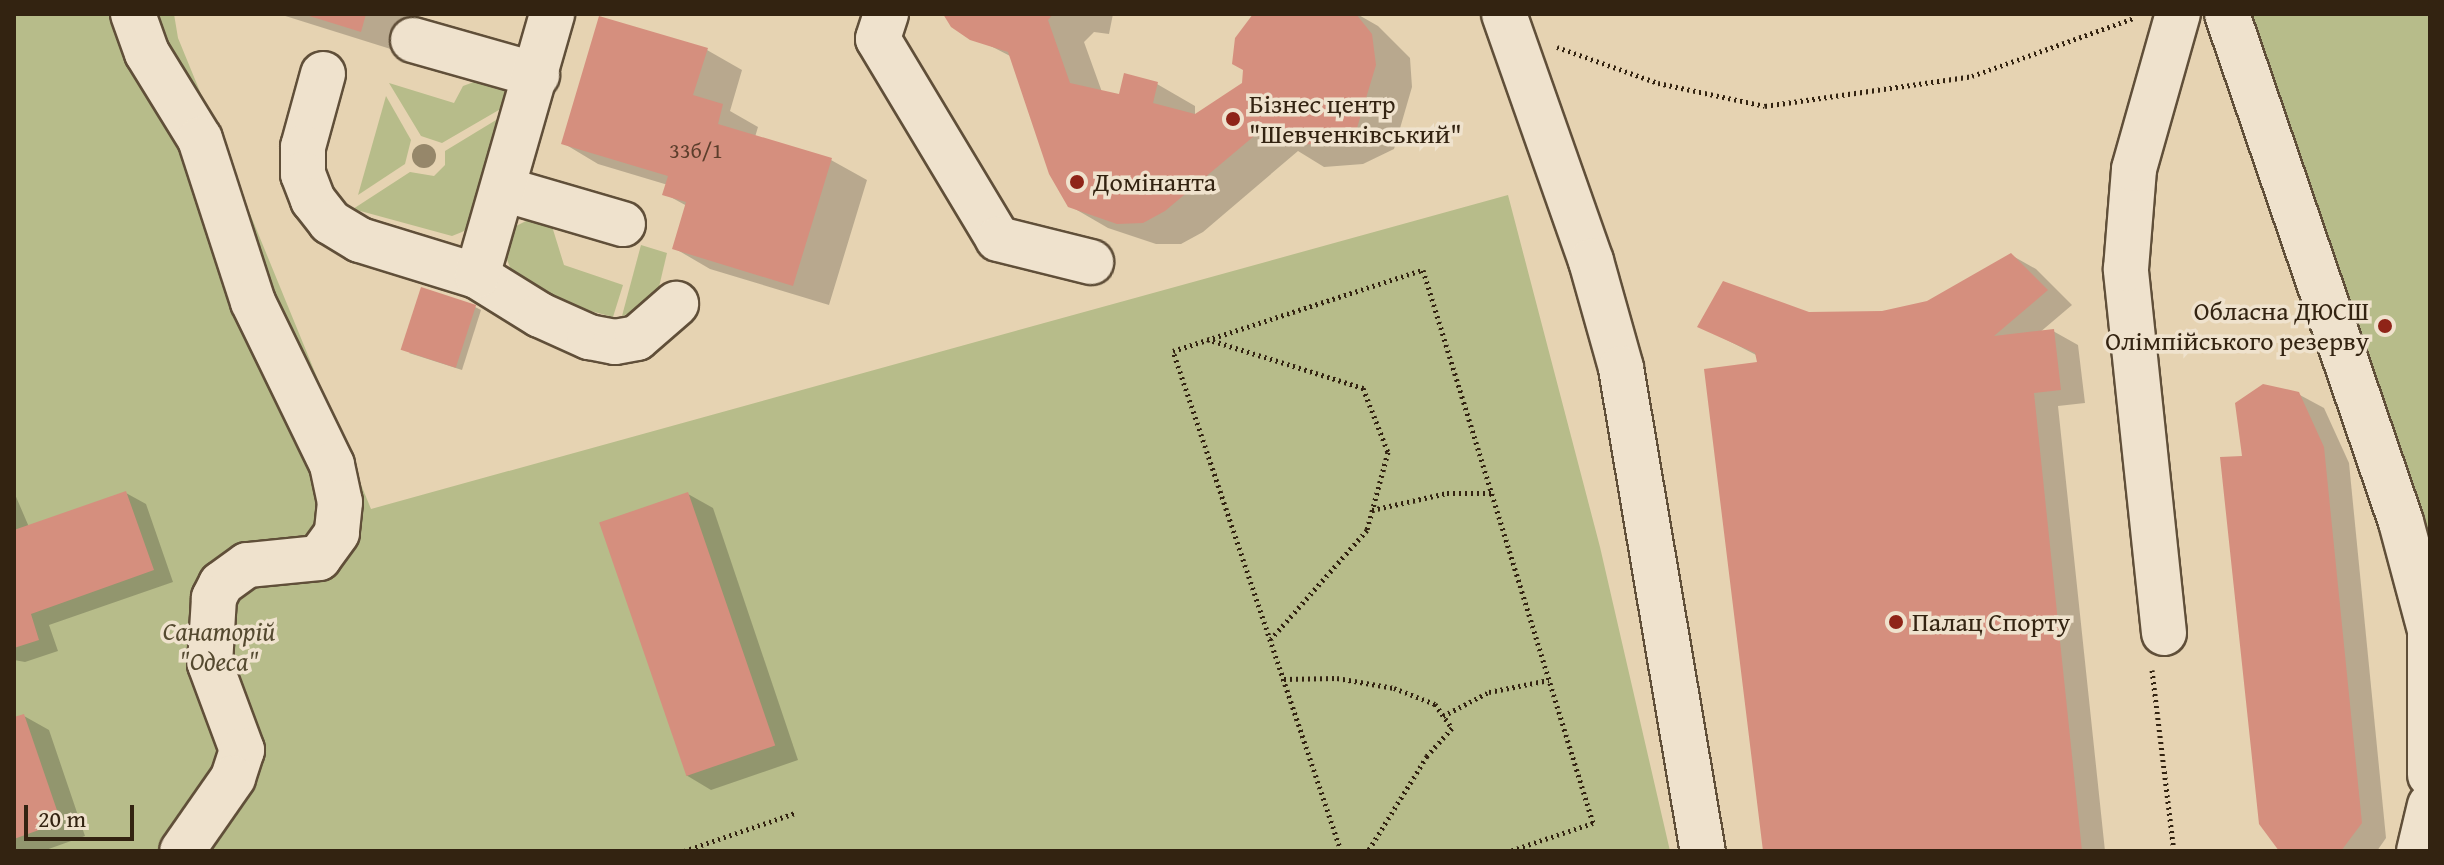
<!DOCTYPE html>
<html>
<head>
<meta charset="utf-8">
<style>
  body { margin:0 }
  #map { position:relative; width:2444px; height:865px; overflow:hidden; background:#e6d3b2; font-family:"Gentium Book Plus",serif }
  div>[style] { position:absolute }
  [style*='--x'] { left:calc(var(--x)*1px); top:calc(var(--y)*1px); width:calc(var(--w)*1px); rotate:calc(var(--a)*1deg) }
  .green>* { inset:0; background:#b7bc8a }
  .shadow>* { inset:0; background:#0003 }
  .building>* { inset:0; background:#d58f7e; transform-origin:0 0 }
  .path>* { height:5px; margin-top:-2.5px; transform-origin:0; background:repeating-linear-gradient(90deg,#332311 0 2px,transparent 0 6px) }
  .roads { filter:drop-shadow(2px 0 #604f39) drop-shadow(-2px 0 #604f39) drop-shadow(0 2px #604f39) drop-shadow(0 -2px #604f39) }
  .minor>* { height:44px; margin:-22px; padding:0 22px; transform-origin:22px; border-radius:22px; background:#efe2cd }
  .trees>* { width:24px; height:24px; margin:-12px; border-radius:50%; background:#96876a }
  .dots>* { width:22px; height:22px; translate:-50% -50%; box-sizing:border-box; border:4px solid #efe2cd; border-radius:50% }
  span { translate:-50% -50%; white-space:nowrap; text-align:center; line-height:1.15; -webkit-text-stroke:7px #efe2cd; paint-order:stroke }
  .number-label { font-size:22px; color:#5c3e2c }
  .number-label span { -webkit-text-stroke-width:0 }
  .poi-label { font-size:26px; color:#332311 }
  .left { translate:0 -50%; text-align:left }
  .right { translate:-100% -50%; text-align:right }
  .park-label { font-size:26px; color:#54492f; font-style:italic }
  .frame { position:absolute; inset:0; border:16px solid #332311; pointer-events:none }
  .scale { position:absolute; left:24px; top:805px; width:110px; height:36px; box-sizing:border-box; border:4px solid #332311; border-top:0; padding-left:10px; font-size:24px; line-height:28px; white-space:nowrap; color:#332311; -webkit-text-stroke:6px #efe2cd; paint-order:stroke }
</style>
</head>
<body>
<div id="map">
  <div class="green">
    <div style="clip-path:polygon(14px 14px,174px 14px,178px 38px,371px 509px,1508px 195px,1600px 547px,1670px 851px,14px 851px)"></div>
    <div style="clip-path:polygon(2249px 14px,2430px 14px,2430px 639px)"></div>
    <div style="clip-path:polygon(482px 79px,505px 85px,516px 100px,442px 143px,421px 136px,389px 83px,454px 103px,463px 86px)"></div>
    <div style="clip-path:polygon(386px 96px,411px 140px,405px 164px,358px 195px)"></div>
    <div style="clip-path:polygon(514px 109px,473px 225px,462px 232px,452px 236px,353px 209px,410px 172px,434px 176px,445px 165px,445px 151px)"></div>
    <div style="clip-path:polygon(532px 218px,551px 223px,564px 265px,623px 285px,613px 317px,568px 305px,511px 270px,503px 249px,512px 228px)"></div>
    <div style="clip-path:polygon(641px 245px,667px 253px,659px 287px,636px 311px,622px 316px)"></div>
  </div>
  <div class="shadow">
    <div style="clip-path:polygon(279px 14px,408px 14px,397px 51px)"></div>
    <div style="clip-path:polygon(946px 14px,1113px 14px,1109px 34px,1094px 32px,1084px 42px,1102px 92px,1120px 96px,1157px 84px,1195px 106px,1195px 116px,1244px 84px,1255px 14px,1357px 14px,1378px 26px,1410px 58px,1412px 87px,1394px 149px,1363px 164px,1324px 167px,1298px 151px,1203px 232px,1181px 244px,1156px 244px,1108px 228px,1070px 206px,1012px 57px,952px 26px)"></div>
    <div style="clip-path:polygon(707px 50px,742px 70px,730px 111px,758px 127px,755px 137px,831px 160px,867px 180px,829px 305px,710px 269px,674px 248px,687px 206px,665px 194px,668px 185px,598px 164px,563px 143px)"></div>
    <div style="clip-path:polygon(2011px 255px,2036px 269px,2072px 305px,2039px 333px,2053px 331px,2078px 345px,2085px 403px,2058px 406px,2105px 851px,1765px 851px,1759px 363px,1758px 356px,1700px 326px,1809px 314px,1882px 313px,1928px 302px)"></div>
    <div style="clip-path:polygon(475px 307px,481px 310px,462px 370px,409px 353px)"></div>
    <div style="clip-path:polygon(2298px 394px,2324px 408px,2349px 463px,2386px 838px,2377px 851px,2282px 851px,2244px 458px)"></div>
    <div style="clip-path:polygon(14px 492px,29px 527px,126px 493px,146px 504px,173px 582px,49px 625px,58px 651px,25px 662px,14px 660px)"></div>
    <div style="clip-path:polygon(688px 494px,713px 508px,798px 760px,711px 790px,686px 775px)"></div>
    <div style="clip-path:polygon(14px 712px,16px 718px,24px 716px,49px 730px,85px 836px,43px 851px,14px 851px)"></div>
  </div>
  <div class="building">
    <div style="clip-path:polygon(303px 14px,366px 14px,361px 32px)"></div>
    <div style="clip-path:polygon(943px 14px,1053px 14px,1048px 20px,1070px 83px,1119px 94px,1124px 73px,1158px 82px,1153px 103px,1195px 114px,1242px 83px,1243px 70px,1232px 64px,1235px 38px,1253px 14px,1356px 14px,1372px 34px,1376px 65px,1357px 128px,1324px 143px,1285px 146px,1266px 126px,1165px 211px,1143px 223px,1117px 224px,1068px 207px,1049px 174px,1008px 52px,970px 40px,951px 27px)"></div>
    <div style="clip-path:polygon(599px 16px,708px 48px,693px 95px,723px 104px,718px 124px,832px 158px,793px 286px,672px 249px,686px 202px,662px 195px,668px 176px,561px 144px)"></div>
    <div style="clip-path:polygon(2011px 253px,2048px 290px,1994px 336px,2054px 329px,2061px 390px,2034px 393px,2082px 851px,1763px 851px,1704px 369px,1757px 362px,1755px 353px,1697px 327px,1723px 281px,1809px 312px,1882px 311px,1927px 301px)"></div>
    <div style="left:421px;top:287px;width:58px;height:66px;rotate:18deg"></div>
    <div style="clip-path:polygon(2263px 384px,2299px 392px,2324px 447px,2362px 823px,2341px 851px,2279px 851px,2259px 824px,2220px 457px,2242px 456px,2235px 403px)"></div>
    <div style="clip-path:polygon(126px 491px,154px 570px,31px 614px,39px 640px,14px 648px,14px 530px)"></div>
    <div style="left:688px;top:492px;width:268px;height:94px;rotate:71deg"></div>
    <div style="clip-path:polygon(24px 714px,61px 822px,14px 839px,14px 717px)"></div>
  </div>
  <div class="path">
    <div style="--x:1557;--y:47;--w:107;--a:19.6"></div>
    <div style="--x:1658;--y:83;--w:109;--a:12.1"></div>
    <div style="--x:1765;--y:106;--w:209;--a:-8.2"></div>
    <div style="--x:1972;--y:76;--w:172;--a:-19.7"></div>
    <div style="--x:1207;--y:339;--w:164;--a:17.4"></div>
    <div style="--x:1363;--y:388;--w:69;--a:68.7"></div>
    <div style="--x:1388;--y:452;--w:81;--a:105.1"></div>
    <div style="--x:1367;--y:530;--w:145;--a:131.4"></div>
    <div style="--x:1372;--y:510;--w:77;--a:-12.8"></div>
    <div style="--x:1447;--y:493;--w:44;--a:0"></div>
    <div style="--x:2152;--y:670;--w:182;--a:83.1"></div>
    <div style="--x:1284;--y:679;--w:53;--a:-1.1"></div>
    <div style="--x:1337;--y:678;--w:58;--a:10"></div>
    <div style="--x:1394;--y:688;--w:44;--a:21.3"></div>
    <div style="--x:1435;--y:704;--w:29;--a:55"></div>
    <div style="--x:1452;--y:728;--w:38;--a:132"></div>
    <div style="--x:1427;--y:756;--w:112;--a:121.8"></div>
    <div style="--x:1443;--y:716;--w:52;--a:-27.6"></div>
    <div style="--x:1489;--y:692;--w:61;--a:-11.3"></div>
    <div style="--x:684;--y:851;--w:117;--a:-18.9"></div>
    <div style="--x:1341;--y:851;--w:527;--a:-108.57"></div>
    <div style="--x:1173;--y:351;--w:263;--a:-18"></div>
    <div style="--x:1423;--y:270;--w:579;--a:72.91"></div>
    <div style="--x:1593;--y:823;--w:88;--a:161.4"></div>
  </div>
  <div class="roads">
    <div class="minor">
      <div style="--x:133;--y:14;--w:41;--a:70.3"></div>
      <div style="--x:147;--y:53;--w:101;--a:58.4"></div>
      <div style="--x:200;--y:139;--w:171;--a:72"></div>
      <div style="--x:253;--y:302;--w:181;--a:64.1"></div>
      <div style="--x:332;--y:465;--w:38;--a:78"></div>
      <div style="--x:340;--y:502;--w:31;--a:96"></div>
      <div style="--x:337;--y:533;--w:31;--a:126"></div>
      <div style="--x:319;--y:558;--w:72;--a:174.4"></div>
      <div style="--x:247;--y:565;--w:32;--a:144"></div>
      <div style="--x:221;--y:584;--w:16;--a:117"></div>
      <div style="--x:214;--y:598;--w:66;--a:93.5"></div>
      <div style="--x:210;--y:664;--w:92;--a:69.6"></div>
      <div style="--x:242;--y:750;--w:29;--a:108"></div>
      <div style="--x:233;--y:778;--w:89;--a:124.9"></div>
      <div style="--x:886;--y:14;--w:26;--a:108"></div>
      <div style="--x:878;--y:39;--w:233;--a:59"></div>
      <div style="--x:998;--y:239;--w:96;--a:13.9"></div>
      <div style="--x:1504;--y:14;--w:262;--a:70.6"></div>
      <div style="--x:1591;--y:261;--w:111;--a:74.3"></div>
      <div style="--x:1621;--y:368;--w:490;--a:80.4"></div>
      <div style="--x:2227;--y:14;--w:537;--a:71.09"></div>
      <div style="--x:2401;--y:522;--w:112;--a:75"></div>
      <div style="--x:2430;--y:630;--w:145;--a:90"></div>
      <div style="--x:413;--y:40;--w:129;--a:15.8"></div>
      <div style="--x:323;--y:74;--w:76;--a:105.3"></div>
      <div style="--x:303;--y:147;--w:27;--a:90"></div>
      <div style="--x:303;--y:174;--w:28;--a:69"></div>
      <div style="--x:313;--y:200;--w:28;--a:52"></div>
      <div style="--x:330;--y:222;--w:35;--a:31"></div>
      <div style="--x:360;--y:240;--w:122;--a:17.1"></div>
      <div style="--x:477;--y:276;--w:74;--a:31.8"></div>
      <div style="--x:540;--y:315;--w:54;--a:24.2"></div>
      <div style="--x:589;--y:337;--w:26;--a:11"></div>
      <div style="--x:615;--y:342;--w:22;--a:-10"></div>
      <div style="--x:637;--y:338;--w:52;--a:-41.1"></div>
      <div style="--x:503;--y:189;--w:125;--a:16.3"></div>
      <div style="--x:477;--y:276;--w:273;--a:-74"></div>
      <div style="--x:2164;--y:633;--w:366;--a:-96"></div>
      <div style="--x:2126;--y:269;--w:100;--a:-85.4"></div>
      <div style="--x:2134;--y:169;--w:161;--a:-74.2"></div>
      <div style="--x:2419;--y:851;--w:47;--a:-76.6"></div>
    </div>
  </div>
  <div class="trees">
    <div style="left:424px;top:156px"></div>
  </div>
  <div class="dots">
    <div style="left:1233px;top:119px;background:#8f2418"></div>
    <div style="left:1077px;top:182px;background:#8f2418"></div>
    <div style="left:2385px;top:326px;background:#8f2418"></div>
    <div style="left:1896px;top:622px;background:#8f2418"></div>
  </div>
  <div class="number-label">
    <span style="left:696px;top:151px">33б/1</span>
  </div>
  <div class="poi-label">
    <span class="left" style="left:1249px;top:119px">Бізнес центр<br>"Шевченківський"</span>
    <span class="left" style="left:1093px;top:182px">Домінанта</span>
    <span class="right" style="left:2369px;top:326px">Обласна ДЮСШ<br>Олімпійського резерву</span>
    <span class="left" style="left:1912px;top:622px">Палац Спорту</span>
  </div>
  <div class="park-label">
    <span style="left:219px;top:646px">Санаторій<br>"Одеса"</span>
  </div>
  <div class="frame"></div>
  <div class="scale">20 m</div>
</div>
</body>
</html>
